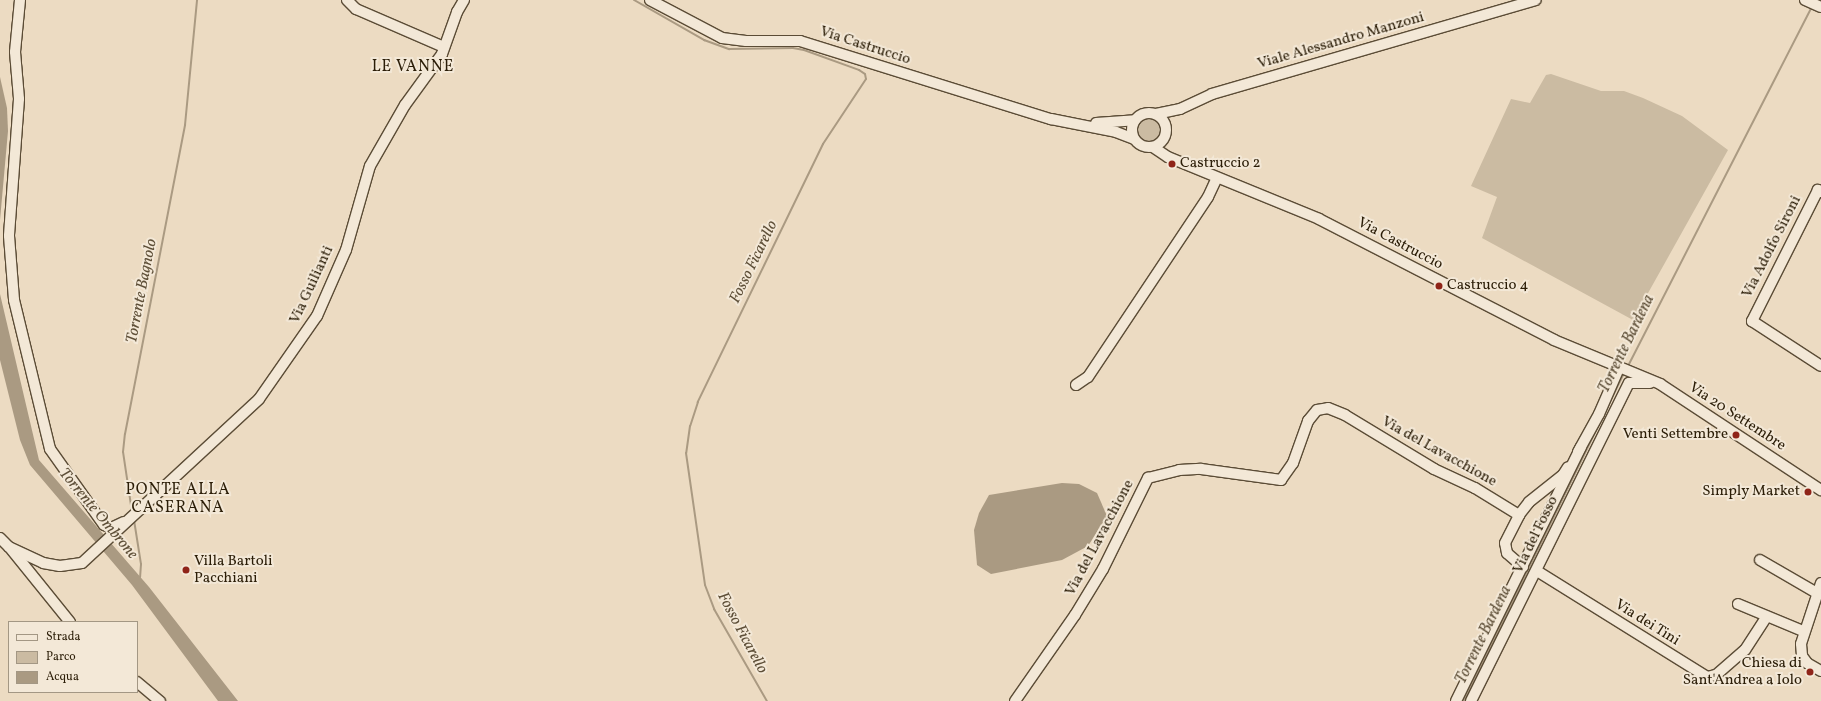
<!DOCTYPE html>
<html>
<head>
<meta charset="utf-8">
<style>
  body { margin:0 }
  #map { position:relative; width:1821px; height:701px; overflow:hidden; background:#ecdbc2; font-family:Vollkorn,serif }
  div>[style] { position:absolute }
  [style*='--x'] { left:calc(var(--x)*1px); top:calc(var(--y)*1px); width:calc(var(--w)*1px); rotate:calc(var(--a)*1deg) }
  .green>* { inset:0; background:#cbbba2 }
  .round { border-radius:50% }
  .water>* { inset:0; background:#aa9a82 }
  .stream>* { height:2px; margin:-1px; padding:0 1px; transform-origin:1px; border-radius:1px; background:#aa9a82 }
  .roads { filter:drop-shadow(1px 0 #5b4c36) drop-shadow(-1px 0 #5b4c36) drop-shadow(0 1px #5b4c36) drop-shadow(0 -1px #5b4c36) }
  .minor>* { height:10px; margin:-5px; padding:0 5px; transform-origin:5px; border-radius:5px; background:#f3e8d7 }
  .minor>.ring { margin:-5px; padding:0; box-sizing:content-box; background:none; border:10px solid #f3e8d7; border-radius:50% }
  .dots>* { width:11px; height:11px; translate:-50% -50%; box-sizing:border-box; border:2px solid #f3e8d7; border-radius:50% }
  span { translate:-50% -50%; white-space:nowrap; text-align:center; line-height:1.15; -webkit-text-stroke:4px #f3e8d7; paint-order:stroke }
  .street-label { font-size:15px; color:#2b1d07 }
  .poi-label { font-size:15px; color:#2b1d07 }
  .left { translate:0 -50%; text-align:left }
  .right { translate:-100% -50%; text-align:right }
  .neighbourhood-label { font-size:16px; color:#2b1d07; letter-spacing:1px }
  .water-label { font-size:16px; color:#5e4f38; font-style:italic }
  .legend { position:absolute; left:8px; top:621px; width:130px; height:72px; box-sizing:border-box; background:#f3e8d7; border:1px solid #a39784; margin:0; padding:5px 7px; list-style:none; font-size:12px; color:#2b1d07 }
  .legend li { display:flex; align-items:center; gap:8px; height:20px }
  .legend b { width:20px; border:1px solid #a39784 }
</style>
</head>
<body>
<div id="map">
  <div class="green">
    <div style="clip-path:polygon(1551px 74px,1601px 91px,1624px 91px,1643px 98px,1682px 116px,1728px 150px,1633px 320px,1482px 238px,1497px 197px,1471px 186px,1511px 99px,1530px 103px,1546px 75px)"></div>
    <div class="round" style="left:1137px;top:118px;width:24px;height:24px"></div>
  </div>
  <div class="water">
    <div style="clip-path:polygon(0 77px,7px 108px,8px 131px,0 220px)"></div>
    <div style="clip-path:polygon(0 294px,39px 460px,149px 587px,238px 701px,218px 701px,132px 585px,30px 465px,20px 440px,0 360px)"></div>
    <div style="clip-path:polygon(1062px 483px,1079px 484px,1097px 493px,1107px 516px,1088px 546px,1062px 560px,991px 574px,977px 565px,974px 530px,979px 513px,989px 495px)"></div>
  </div>
  <div class="stream">
    <div style="--x:634;--y:0;--w:81;--a:29.7"></div>
    <div style="--x:704;--y:40;--w:27;--a:20"></div>
    <div style="--x:729;--y:49;--w:64;--a:-0.9"></div>
    <div style="--x:793;--y:48;--w:11;--a:10"></div>
    <div style="--x:804;--y:50;--w:59;--a:20"></div>
    <div style="--x:859;--y:70;--w:7;--a:34"></div>
    <div style="--x:865;--y:74;--w:5;--a:79"></div>
    <div style="--x:866;--y:79;--w:78;--a:123.5"></div>
    <div style="--x:823;--y:144;--w:287;--a:115.9"></div>
    <div style="--x:698;--y:402;--w:25;--a:108"></div>
    <div style="--x:690;--y:426;--w:27;--a:98"></div>
    <div style="--x:686;--y:453;--w:133;--a:81.8"></div>
    <div style="--x:705;--y:585;--w:26;--a:69"></div>
    <div style="--x:714;--y:609;--w:106;--a:60.1"></div>
    <div style="--x:1627;--y:368;--w:407;--a:-62.9"></div>
    <div style="--x:132;--y:512;--w:61;--a:-98.5"></div>
    <div style="--x:123;--y:452;--w:18;--a:-84"></div>
    <div style="--x:125;--y:434;--w:315;--a:-79"></div>
    <div style="--x:185;--y:125;--w:126;--a:-84.5"></div>
    <div style="--x:134;--y:520;--w:45;--a:81"></div>
    <div style="--x:141;--y:564;--w:13;--a:94"></div>
    <div style="--x:1464;--y:701;--w:365;--a:-64"></div>
  </div>
  <div class="roads">
    <div class="minor">
      <div style="--x:20;--y:0;--w:52;--a:95.5"></div>
      <div style="--x:15;--y:52;--w:47;--a:85.1"></div>
      <div style="--x:19;--y:99;--w:137;--a:94.2"></div>
      <div style="--x:9;--y:236;--w:64;--a:85.5"></div>
      <div style="--x:14;--y:300;--w:153;--a:76.4"></div>
      <div style="--x:50;--y:449;--w:93;--a:54.6"></div>
      <div style="--x:104;--y:525;--w:8;--a:23"></div>
      <div style="--x:111;--y:528;--w:14;--a:-25"></div>
      <div style="--x:347;--y:0;--w:13;--a:45"></div>
      <div style="--x:356;--y:9;--w:96;--a:23.4"></div>
      <div style="--x:650;--y:0;--w:81;--a:27.8"></div>
      <div style="--x:722;--y:38;--w:24;--a:7"></div>
      <div style="--x:746;--y:41;--w:54;--a:0"></div>
      <div style="--x:800;--y:41;--w:263;--a:17.3"></div>
      <div style="--x:1051;--y:119;--w:66;--a:11.3"></div>
      <div style="--x:1116;--y:132;--w:19;--a:21"></div>
      <div style="--x:1805;--y:0;--w:17;--a:24"></div>
      <div class="ring" style="left:1132px;top:113px;width:24px;height:24px"></div>
      <div style="--x:1156;--y:114;--w:25;--a:-12"></div>
      <div style="--x:1180;--y:109;--w:35;--a:-25"></div>
      <div style="--x:1212;--y:94;--w:337;--a:-16.2"></div>
      <div style="--x:1096;--y:123;--w:39;--a:-4"></div>
      <div style="--x:1153;--y:147;--w:18;--a:34"></div>
      <div style="--x:1168;--y:157;--w:163;--a:22.3"></div>
      <div style="--x:1319;--y:219;--w:264;--a:27.2"></div>
      <div style="--x:1554;--y:340;--w:115;--a:22.5"></div>
      <div style="--x:1660;--y:384;--w:193;--a:33.4"></div>
      <div style="--x:1821;--y:192;--w:4;--a:-146"></div>
      <div style="--x:1818;--y:190;--w:147;--a:116.7"></div>
      <div style="--x:1752;--y:321;--w:82;--a:33.1"></div>
      <div style="--x:1076;--y:385;--w:14;--a:-34"></div>
      <div style="--x:1088;--y:377;--w:216;--a:-56.3"></div>
      <div style="--x:1208;--y:197;--w:21;--a:-65"></div>
      <div style="--x:1578;--y:452;--w:43;--a:-61.1"></div>
      <div style="--x:1599;--y:414;--w:52;--a:-66.4"></div>
      <div style="--x:0;--y:538;--w:13;--a:45"></div>
      <div style="--x:9;--y:547;--w:38;--a:25"></div>
      <div style="--x:43;--y:563;--w:17;--a:10"></div>
      <div style="--x:60;--y:566;--w:22;--a:-8"></div>
      <div style="--x:82;--y:563;--w:241;--a:-42.8"></div>
      <div style="--x:259;--y:399;--w:101;--a:-55.1"></div>
      <div style="--x:317;--y:316;--w:72;--a:-66.3"></div>
      <div style="--x:346;--y:250;--w:87;--a:-74.1"></div>
      <div style="--x:370;--y:166;--w:70;--a:-60.2"></div>
      <div style="--x:405;--y:105;--w:63;--a:-54"></div>
      <div style="--x:442;--y:54;--w:45;--a:-70.3"></div>
      <div style="--x:457;--y:12;--w:14;--a:-60"></div>
      <div style="--x:11;--y:549;--w:94;--a:51.1"></div>
      <div style="--x:1760;--y:560;--w:66;--a:30.1"></div>
      <div style="--x:1523;--y:567;--w:21;--a:-139"></div>
      <div style="--x:1507;--y:553;--w:10;--a:-101"></div>
      <div style="--x:1505;--y:543;--w:31;--a:-63"></div>
      <div style="--x:1519;--y:515;--w:16;--a:-52"></div>
      <div style="--x:1529;--y:502;--w:43;--a:-38.5"></div>
      <div style="--x:1563;--y:475;--w:9;--a:-58"></div>
      <div style="--x:1537;--y:571;--w:200;--a:31.9"></div>
      <div style="--x:1707;--y:677;--w:9;--a:-13"></div>
      <div style="--x:1716;--y:675;--w:38;--a:-41"></div>
      <div style="--x:1745;--y:650;--w:40;--a:-57.1"></div>
      <div style="--x:1821;--y:583;--w:64;--a:108.2"></div>
      <div style="--x:1801;--y:644;--w:12;--a:85"></div>
      <div style="--x:1802;--y:656;--w:9;--a:54"></div>
      <div style="--x:1807;--y:663;--w:16;--a:30"></div>
      <div style="--x:1738;--y:604;--w:70;--a:22.6"></div>
      <div style="--x:137;--y:682;--w:30;--a:40"></div>
      <div style="--x:1015;--y:701;--w:105;--a:-55.1"></div>
      <div style="--x:1075;--y:615;--w:54;--a:-58.7"></div>
      <div style="--x:1103;--y:569;--w:102;--a:-63.7"></div>
      <div style="--x:1148;--y:478;--w:32;--a:-14"></div>
      <div style="--x:1179;--y:470;--w:22;--a:-3"></div>
      <div style="--x:1201;--y:469;--w:81;--a:7.8"></div>
      <div style="--x:1281;--y:480;--w:21;--a:-55"></div>
      <div style="--x:1293;--y:463;--w:45;--a:-70.3"></div>
      <div style="--x:1308;--y:421;--w:14;--a:-51"></div>
      <div style="--x:1317;--y:410;--w:11;--a:-10"></div>
      <div style="--x:1328;--y:408;--w:18;--a:22"></div>
      <div style="--x:1345;--y:415;--w:104;--a:31.2"></div>
      <div style="--x:1434;--y:469;--w:45;--a:24.9"></div>
      <div style="--x:1475;--y:488;--w:52;--a:31.5"></div>
      <div style="--x:1456;--y:701;--w:283;--a:-63.8"></div>
      <div style="--x:1471;--y:701;--w:355;--a:-63.6"></div>
      <div style="--x:1629;--y:383;--w:21;--a:0"></div>
    </div>
  </div>
  <div class="dots">
    <div style="left:1172px;top:164px;background:#8f2418"></div>
    <div style="left:1439px;top:286px;background:#8f2418"></div>
    <div style="left:1736px;top:435px;background:#8f2418"></div>
    <div style="left:1808px;top:492px;background:#8f2418"></div>
    <div style="left:186px;top:570px;background:#8f2418"></div>
    <div style="left:1810px;top:672px;background:#8f2418"></div>
  </div>
  <div class="street-label">
    <span style="left:1341px;top:41px;rotate:-16deg">Viale Alessandro Manzoni</span>
    <span style="left:865px;top:46px;rotate:18deg">Via Castruccio</span>
    <span style="left:1400px;top:244px;rotate:28deg">Via Castruccio</span>
    <span style="left:1772px;top:247px;rotate:-63deg">Via Adolfo Sironi</span>
    <span style="left:312px;top:285px;rotate:-65deg">Via Guilianti</span>
    <span style="left:1737px;top:417px;rotate:33deg">Via 20 Settembre</span>
    <span style="left:1439px;top:452px;rotate:29deg">Via del Lavacchione</span>
    <span style="left:1536px;top:535px;rotate:-64deg">Via del Fosso</span>
    <span style="left:1100px;top:538px;rotate:-62deg">Via del Lavacchione</span>
    <span style="left:1647px;top:623px;rotate:32deg">Via dei Tini</span>
  </div>
  <div class="poi-label">
    <span class="left" style="left:1180px;top:164px">Castruccio 2</span>
    <span class="left" style="left:1447px;top:286px">Castruccio 4</span>
    <span class="right" style="left:1728px;top:435px">Venti Settembre</span>
    <span class="right" style="left:1800px;top:492px">Simply Market</span>
    <span class="left" style="left:194px;top:570px">Villa Bartoli<br>Pacchiani</span>
    <span class="right" style="left:1802px;top:672px">Chiesa di<br>Sant'Andrea a Iolo</span>
  </div>
  <div class="neighbourhood-label">
    <span style="left:413px;top:67px">LE VANNE</span>
    <span style="left:178px;top:499px">PONTE ALLA<br>CASERANA</span>
  </div>
  <div class="water-label">
    <span style="left:754px;top:262px;rotate:-64deg">Fosso Ficarello</span>
    <span style="left:142px;top:291px;rotate:-79deg">Torrente Bagnolo</span>
    <span style="left:1627px;top:344px;rotate:-64deg">Torrente Bardena</span>
    <span style="left:98px;top:514px;rotate:50deg">Torrente Ombrone</span>
    <span style="left:742px;top:633px;rotate:62deg">Fosso Ficarello</span>
    <span style="left:1484px;top:635px;rotate:-64deg">Torrente Bardena</span>
  </div>
  <ul class="legend">
  <li><b style="height:5px;background:#f3e8d7"></b>Strada</li>
  <li><b style="height:11px;background:#cbbba2"></b>Parco</li>
  <li><b style="height:11px;background:#aa9a82"></b>Acqua</li>
  </ul>
</div>
</body>
</html>
